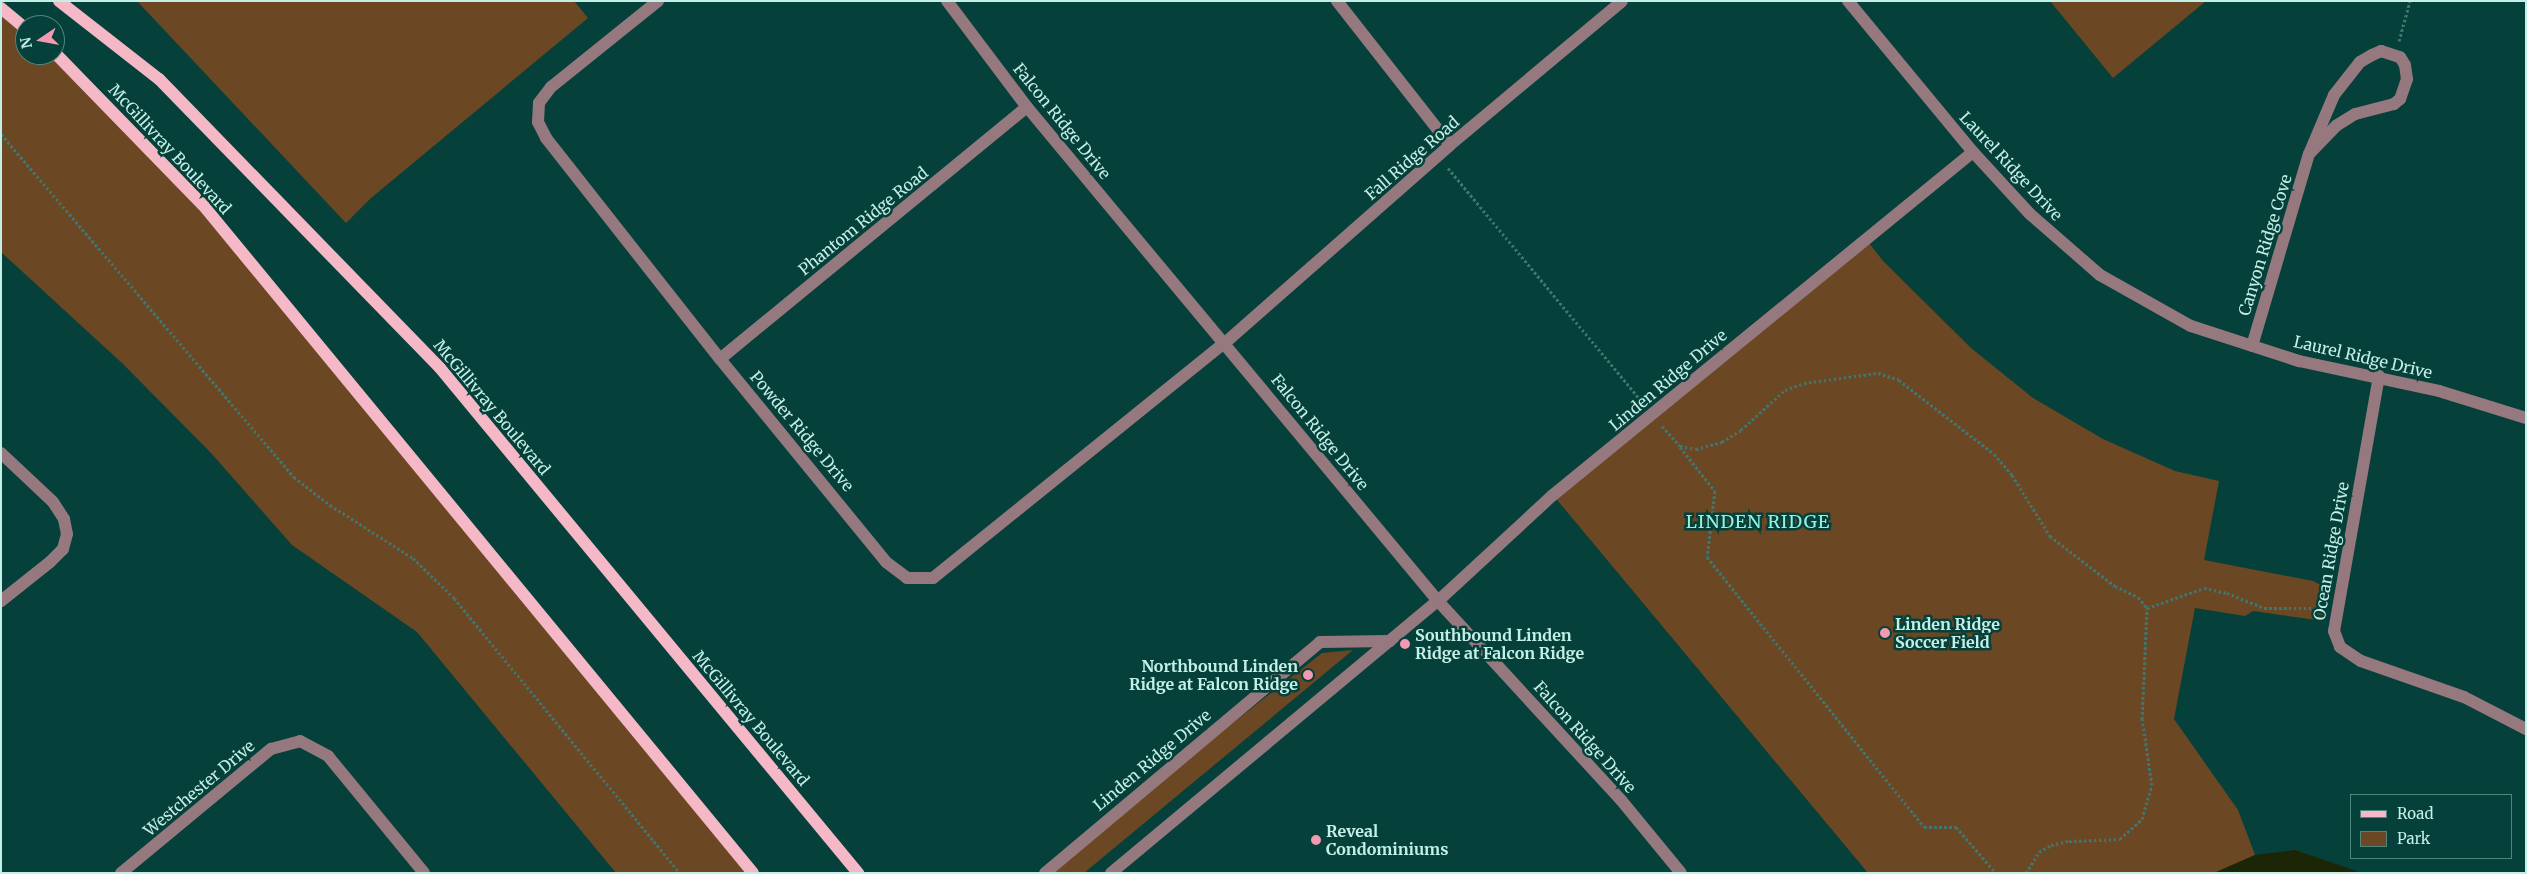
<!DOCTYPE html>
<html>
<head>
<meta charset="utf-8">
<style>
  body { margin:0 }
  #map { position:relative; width:2527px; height:874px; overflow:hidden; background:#06403a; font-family:Merriweather,serif }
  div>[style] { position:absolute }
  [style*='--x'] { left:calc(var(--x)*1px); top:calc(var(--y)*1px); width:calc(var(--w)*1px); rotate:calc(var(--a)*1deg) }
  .green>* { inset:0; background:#6c4723 }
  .water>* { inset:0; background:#1d2507 }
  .path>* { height:3px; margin-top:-1.5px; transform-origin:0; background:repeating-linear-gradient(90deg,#40766f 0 2.5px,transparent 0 5px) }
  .minor>* { height:12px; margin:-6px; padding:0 6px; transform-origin:6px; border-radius:6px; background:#96787f }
  .major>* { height:12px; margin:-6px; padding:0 6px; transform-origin:6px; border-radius:6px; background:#f4b8c6 }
  .dots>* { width:14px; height:14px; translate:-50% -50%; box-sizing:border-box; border:2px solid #06403a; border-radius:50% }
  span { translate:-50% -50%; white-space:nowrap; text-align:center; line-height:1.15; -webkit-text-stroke:5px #06403a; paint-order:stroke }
  .street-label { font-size:16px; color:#c2efe6 }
  .poi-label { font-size:16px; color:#c2efe6; font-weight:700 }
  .left { translate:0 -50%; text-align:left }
  .right { translate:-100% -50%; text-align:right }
  .neighbourhood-label { font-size:18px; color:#92f3e3; letter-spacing:1px }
  .frame { position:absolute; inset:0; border:2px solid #c2efe6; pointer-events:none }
  .legend { position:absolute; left:2350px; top:794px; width:162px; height:65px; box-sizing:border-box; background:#06403a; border:1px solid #51867f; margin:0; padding:6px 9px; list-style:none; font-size:15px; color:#c2efe6 }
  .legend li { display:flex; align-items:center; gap:10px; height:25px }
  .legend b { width:25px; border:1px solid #51867f }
  .north { position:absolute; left:15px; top:15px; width:50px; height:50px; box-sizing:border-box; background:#06403a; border:1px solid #51867f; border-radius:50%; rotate:258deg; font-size:14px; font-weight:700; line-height:20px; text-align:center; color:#c2efe6 }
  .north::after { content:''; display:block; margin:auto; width:18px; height:22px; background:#f19ab1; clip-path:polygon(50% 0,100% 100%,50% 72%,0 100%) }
</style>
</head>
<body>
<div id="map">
  <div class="green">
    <div style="clip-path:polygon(137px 1px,574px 1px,588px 18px,371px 198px,346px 223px)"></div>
    <div style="clip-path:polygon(2050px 1px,2206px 1px,2113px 78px)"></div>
    <div style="clip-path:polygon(1px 8px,25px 28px,25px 55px,55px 55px,203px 205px,753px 873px,616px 873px,417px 632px,292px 545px,211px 453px,123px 364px,1px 252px)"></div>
    <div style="clip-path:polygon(1865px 238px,1883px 261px,1971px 348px,2033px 398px,2103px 439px,2175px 471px,2219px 481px,2204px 560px,2313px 581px,2327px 588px,2323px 621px,2253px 611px,2245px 616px,2195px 608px,2174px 719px,2238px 810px,2255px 855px,2214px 873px,1868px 873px,1553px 495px)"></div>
    <div style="clip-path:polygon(1353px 650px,1084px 873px,1047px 873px,1046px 870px,1322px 653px)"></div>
  </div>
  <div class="water">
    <div style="clip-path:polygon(2295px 850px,2362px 873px,2214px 873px,2255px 855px)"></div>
  </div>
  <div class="path">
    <div style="--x:2399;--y:41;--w:41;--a:-74.6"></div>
    <div style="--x:1;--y:134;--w:451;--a:49.5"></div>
    <div style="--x:294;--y:477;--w:46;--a:37.9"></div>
    <div style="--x:330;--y:505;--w:98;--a:32.6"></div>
    <div style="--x:413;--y:558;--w:57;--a:44.3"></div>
    <div style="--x:454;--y:598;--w:356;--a:50.6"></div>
    <div style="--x:1448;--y:168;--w:304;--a:50.3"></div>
    <div style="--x:1662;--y:426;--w:27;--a:48"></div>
    <div style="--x:1680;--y:446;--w:16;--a:11"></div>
    <div style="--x:1696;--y:449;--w:27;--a:-15"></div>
    <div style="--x:1722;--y:442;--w:22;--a:-32"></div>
    <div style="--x:1741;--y:430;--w:59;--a:-42.3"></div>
    <div style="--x:1785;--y:390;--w:20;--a:-20"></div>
    <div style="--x:1804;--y:383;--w:75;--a:-7.7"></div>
    <div style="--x:1878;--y:373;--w:22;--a:18"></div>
    <div style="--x:1899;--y:380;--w:120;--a:37.9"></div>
    <div style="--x:1994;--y:454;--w:28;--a:49"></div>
    <div style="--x:2012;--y:475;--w:72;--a:58.1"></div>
    <div style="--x:2050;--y:536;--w:82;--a:37.6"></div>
    <div style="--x:2115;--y:586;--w:25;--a:26"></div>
    <div style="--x:2138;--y:597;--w:14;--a:51"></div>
    <div style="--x:2147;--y:608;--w:60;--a:-19.3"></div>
    <div style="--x:2204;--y:588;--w:24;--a:12"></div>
    <div style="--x:2227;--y:593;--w:40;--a:22"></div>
    <div style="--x:2264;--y:608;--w:59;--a:0"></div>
    <div style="--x:1680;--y:447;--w:56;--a:51.5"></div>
    <div style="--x:1715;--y:491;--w:66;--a:96.9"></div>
    <div style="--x:1707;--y:557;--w:346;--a:51.2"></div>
    <div style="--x:1924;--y:827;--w:32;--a:0"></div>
    <div style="--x:1956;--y:827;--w:61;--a:49"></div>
    <div style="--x:2026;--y:873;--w:25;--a:-58"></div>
    <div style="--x:2039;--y:852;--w:14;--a:-30"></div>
    <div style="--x:2051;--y:845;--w:18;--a:-13"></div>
    <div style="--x:2069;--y:841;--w:51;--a:-2.2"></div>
    <div style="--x:2120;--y:839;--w:30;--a:-42"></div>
    <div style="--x:2142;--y:819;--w:35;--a:-74"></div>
    <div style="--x:2152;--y:785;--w:67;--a:-98.6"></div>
    <div style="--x:2142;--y:719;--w:111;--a:-87.4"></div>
  </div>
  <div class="minor">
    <div style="--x:658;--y:1;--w:137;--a:141.2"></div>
    <div style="--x:551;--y:87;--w:20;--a:127"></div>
    <div style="--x:539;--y:103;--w:19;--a:93"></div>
    <div style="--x:538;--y:122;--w:18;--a:63"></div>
    <div style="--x:546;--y:138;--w:281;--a:51.8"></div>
    <div style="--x:720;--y:359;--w:262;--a:50.7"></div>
    <div style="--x:886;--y:562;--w:26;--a:37"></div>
    <div style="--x:907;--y:578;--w:26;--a:0"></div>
    <div style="--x:933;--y:578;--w:376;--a:-38.9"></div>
    <div style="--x:1226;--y:342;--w:298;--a:-41.3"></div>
    <div style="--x:1450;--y:145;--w:224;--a:-39.9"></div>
    <div style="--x:947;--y:1;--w:133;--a:53"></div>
    <div style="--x:1027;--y:107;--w:643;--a:50.24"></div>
    <div style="--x:1438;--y:601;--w:270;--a:47.4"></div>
    <div style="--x:1621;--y:800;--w:94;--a:50.6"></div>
    <div style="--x:1337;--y:1;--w:183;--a:51.9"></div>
    <div style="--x:1848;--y:1;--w:196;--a:50.4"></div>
    <div style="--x:1973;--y:152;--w:84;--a:47.4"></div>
    <div style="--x:2030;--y:214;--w:93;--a:41.1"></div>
    <div style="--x:2100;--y:275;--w:104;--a:29.3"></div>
    <div style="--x:2191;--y:326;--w:114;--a:18"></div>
    <div style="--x:2299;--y:361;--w:143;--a:12.1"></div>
    <div style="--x:2439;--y:391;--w:91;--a:17.2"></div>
    <div style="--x:2252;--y:346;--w:200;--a:-73.5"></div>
    <div style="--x:2309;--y:154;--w:64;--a:-67"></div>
    <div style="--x:2334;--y:95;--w:42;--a:-51.8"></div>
    <div style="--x:2360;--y:62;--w:14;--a:-30"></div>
    <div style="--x:2372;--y:55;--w:10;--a:-24"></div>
    <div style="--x:2381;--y:51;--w:20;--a:18"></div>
    <div style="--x:2400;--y:57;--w:9;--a:58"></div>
    <div style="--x:2405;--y:65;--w:14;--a:82"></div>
    <div style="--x:2407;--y:79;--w:21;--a:109"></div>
    <div style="--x:2400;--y:99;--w:8;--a:140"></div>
    <div style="--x:2394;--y:104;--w:40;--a:165.6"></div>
    <div style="--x:2355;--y:114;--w:22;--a:148"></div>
    <div style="--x:2336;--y:126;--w:39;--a:134"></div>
    <div style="--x:720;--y:359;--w:397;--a:-39.4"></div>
    <div style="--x:2379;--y:376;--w:259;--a:100"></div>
    <div style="--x:2334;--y:631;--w:17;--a:69"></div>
    <div style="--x:2340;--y:647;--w:25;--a:34"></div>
    <div style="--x:2361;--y:661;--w:109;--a:19.3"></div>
    <div style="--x:2464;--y:697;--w:70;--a:27.3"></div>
    <div style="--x:1;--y:453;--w:71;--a:43.3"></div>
    <div style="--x:53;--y:502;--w:20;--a:57"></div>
    <div style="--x:64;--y:519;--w:15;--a:79"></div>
    <div style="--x:67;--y:534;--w:16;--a:105"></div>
    <div style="--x:63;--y:549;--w:18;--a:135"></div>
    <div style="--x:50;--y:562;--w:63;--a:141.5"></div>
    <div style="--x:121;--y:873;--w:195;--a:-39.6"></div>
    <div style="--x:271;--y:749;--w:30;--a:-15"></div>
    <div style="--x:300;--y:741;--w:32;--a:28"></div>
    <div style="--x:328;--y:756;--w:151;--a:50.6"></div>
    <div style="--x:1045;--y:873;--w:359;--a:-40"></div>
    <div style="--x:1320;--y:642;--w:70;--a:-0.8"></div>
    <div style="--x:1111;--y:873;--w:425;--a:-39.8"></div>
    <div style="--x:1438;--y:601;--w:156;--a:-42.7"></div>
    <div style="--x:1553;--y:495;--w:542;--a:-39.24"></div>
  </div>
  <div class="major">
    <div style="--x:59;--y:1;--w:127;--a:38"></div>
    <div style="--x:159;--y:79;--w:403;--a:45.8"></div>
    <div style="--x:440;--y:368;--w:656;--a:50.38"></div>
    <div style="--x:1;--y:8;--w:31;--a:40"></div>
    <div style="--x:55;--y:53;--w:212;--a:45.8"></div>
    <div style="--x:203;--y:205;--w:865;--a:50.53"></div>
  </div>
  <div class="dots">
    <div style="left:1885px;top:633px;background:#f19ab1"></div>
    <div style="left:1405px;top:644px;background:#f19ab1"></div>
    <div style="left:1308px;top:675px;background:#f19ab1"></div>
    <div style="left:1316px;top:840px;background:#f19ab1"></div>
  </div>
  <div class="street-label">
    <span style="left:1062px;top:121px;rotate:51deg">Falcon Ridge Drive</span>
    <span style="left:170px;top:149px;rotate:47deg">McGillivray Boulevard</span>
    <span style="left:1412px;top:158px;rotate:-41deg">Fall Ridge Road</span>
    <span style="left:2011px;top:166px;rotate:47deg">Laurel Ridge Drive</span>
    <span style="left:863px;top:221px;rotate:-39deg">Phantom Ridge Road</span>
    <span style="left:2265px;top:245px;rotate:-73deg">Canyon Ridge Cove</span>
    <span style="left:2363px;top:357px;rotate:13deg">Laurel Ridge Drive</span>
    <span style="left:1668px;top:380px;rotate:-40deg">Linden Ridge Drive</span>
    <span style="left:492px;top:407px;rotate:50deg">McGillivray Boulevard</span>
    <span style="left:802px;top:431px;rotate:50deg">Powder Ridge Drive</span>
    <span style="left:1320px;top:432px;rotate:51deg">Falcon Ridge Drive</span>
    <span style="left:2331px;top:551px;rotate:-80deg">Ocean Ridge Drive</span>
    <span style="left:751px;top:718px;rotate:50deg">McGillivray Boulevard</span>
    <span style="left:1585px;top:737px;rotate:48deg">Falcon Ridge Drive</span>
    <span style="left:1152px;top:760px;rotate:-40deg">Linden Ridge Drive</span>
    <span style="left:199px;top:788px;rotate:-40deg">Westchester Drive</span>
  </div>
  <div class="poi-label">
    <span class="left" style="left:1895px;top:633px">Linden Ridge<br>Soccer Field</span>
    <span class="left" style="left:1415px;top:644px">Southbound Linden<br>Ridge at Falcon Ridge</span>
    <span class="right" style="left:1298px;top:675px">Northbound Linden<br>Ridge at Falcon Ridge</span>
    <span class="left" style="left:1326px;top:840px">Reveal<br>Condominiums</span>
  </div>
  <div class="neighbourhood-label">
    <span style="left:1758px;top:522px">LINDEN RIDGE</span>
  </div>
  <div class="frame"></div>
  <ul class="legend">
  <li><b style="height:6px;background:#f4b8c6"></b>Road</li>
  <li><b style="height:14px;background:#6c4723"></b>Park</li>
  </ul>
  <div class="north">N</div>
</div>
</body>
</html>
